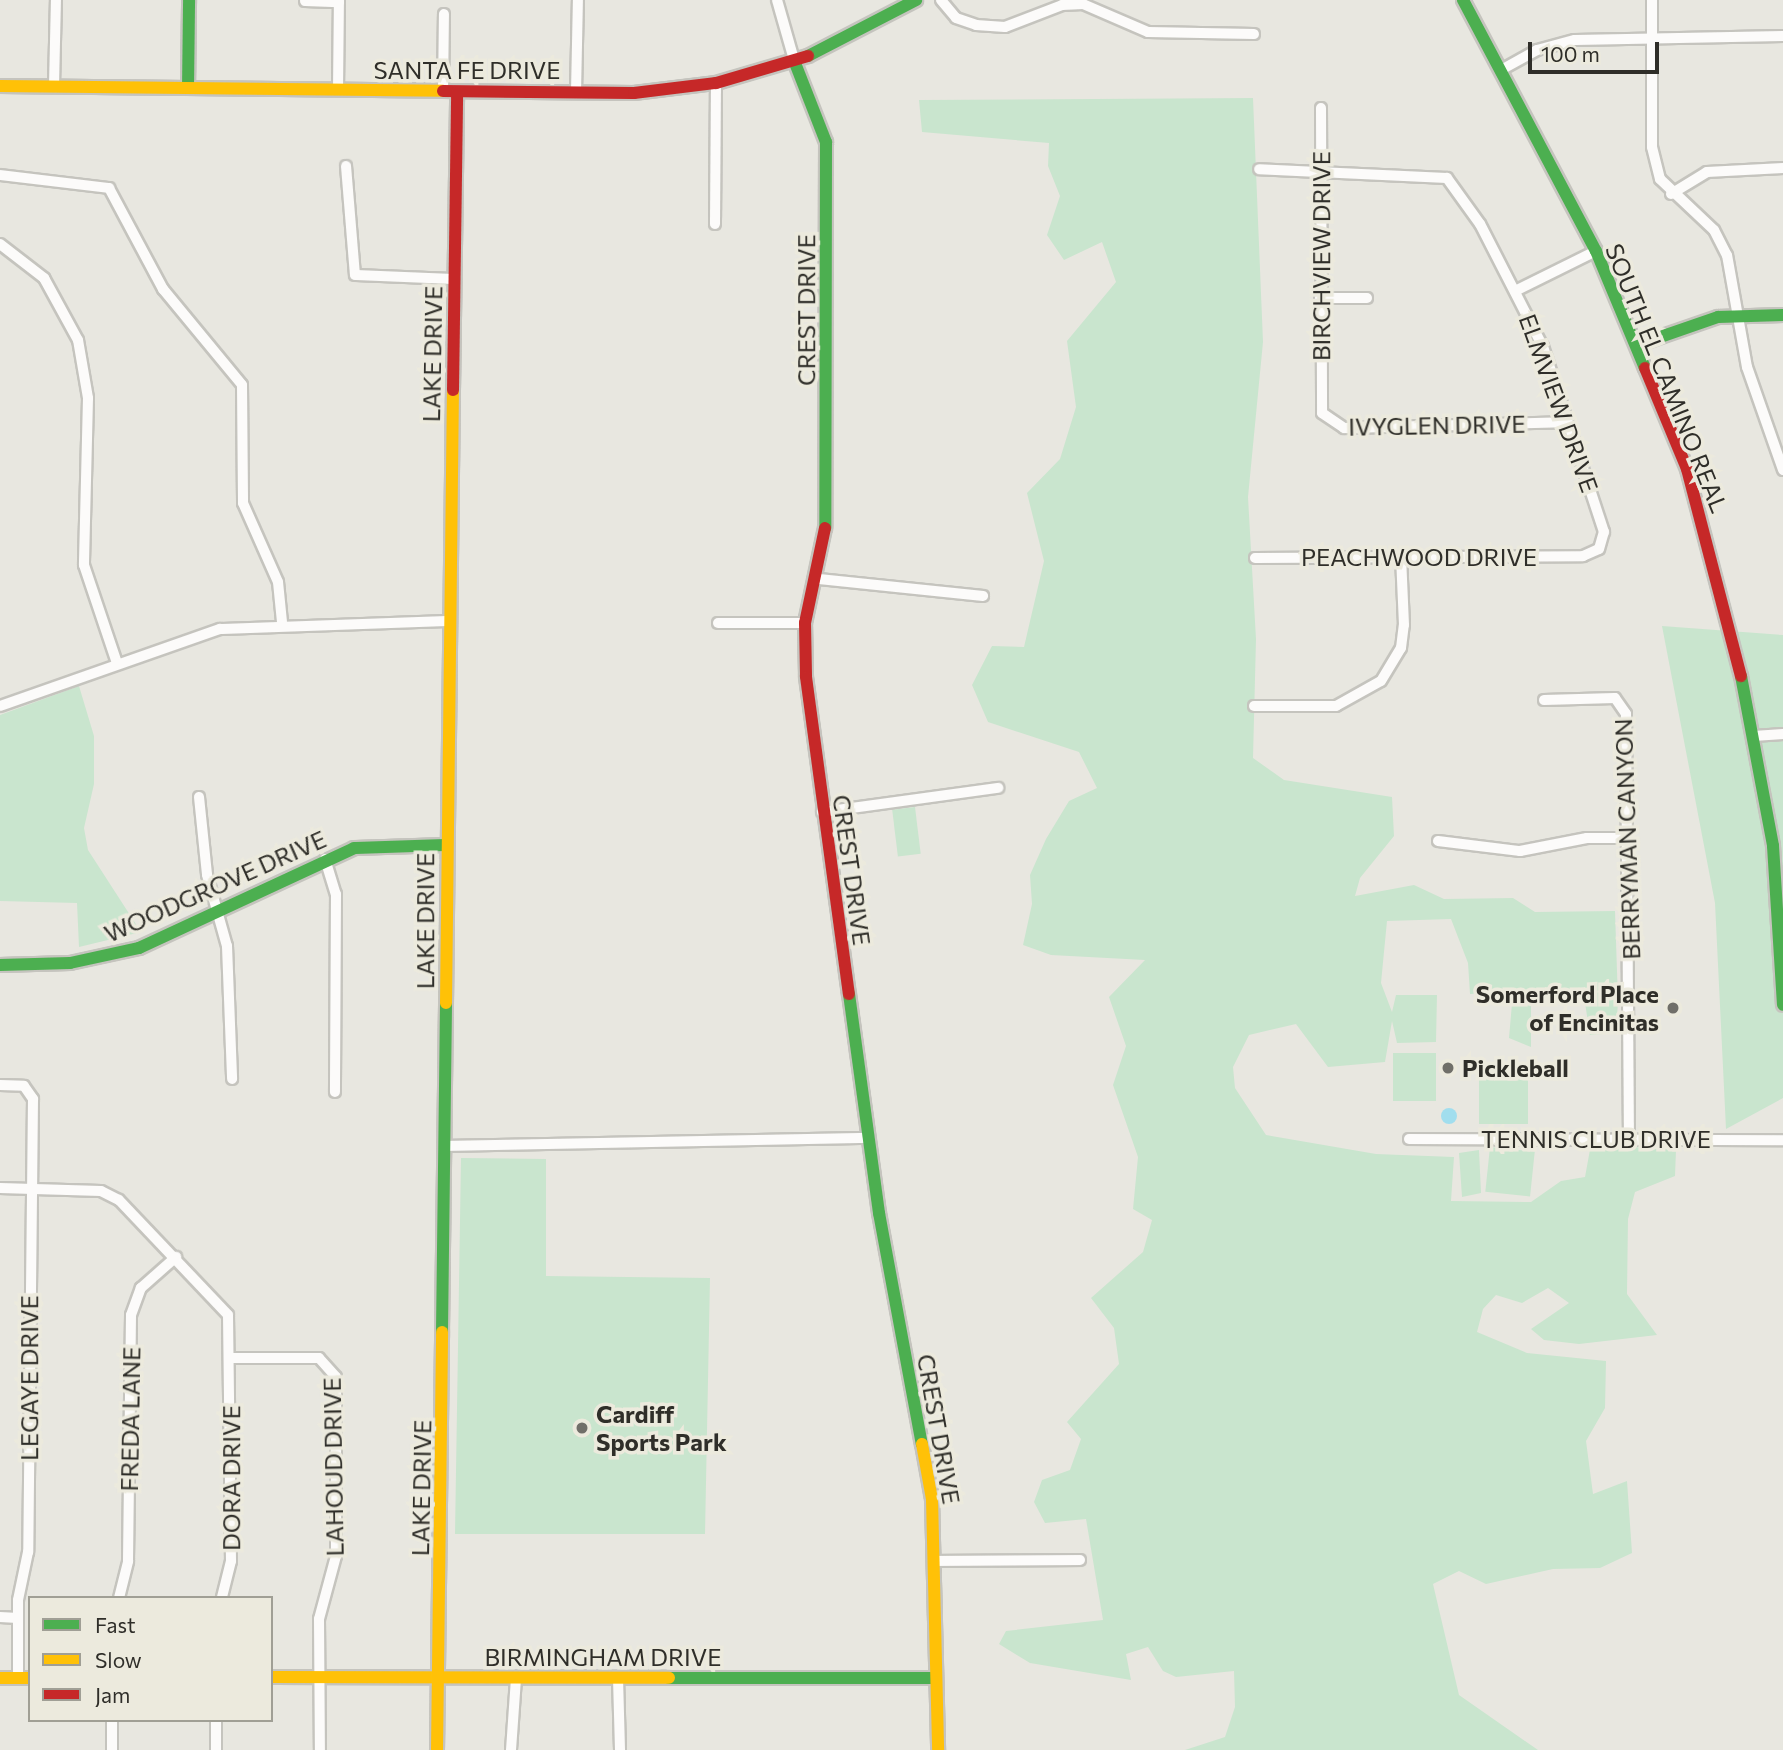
<!DOCTYPE html>
<html>
<head>
<meta charset="utf-8">
<style>
  body { margin:0 }
  #map { position:relative; width:1783px; height:1750px; overflow:hidden; background:#e8e7e0; font-family:Commissioner,sans-serif }
  div>[style] { position:absolute }
  [style*='--x'] { left:calc(var(--x)*1px); top:calc(var(--y)*1px); width:calc(var(--w)*1px); rotate:calc(var(--a)*1deg) }
  .green>* { inset:0; background:#c9e5ce; transform-origin:0 0 }
  .round { border-radius:50% }
  .water>* { inset:0; background:#a1deee }
  .roads { filter:drop-shadow(2px 0 #c5c4be) drop-shadow(-2px 0 #c5c4be) drop-shadow(0 2px #c5c4be) drop-shadow(0 -2px #c5c4be) }
  .street>* { height:10px; margin:-5px; padding:0 5px; transform-origin:5px; border-radius:5px; background:#fcfbfa }
  .fast>* { height:12px; margin:-6px; padding:0 6px; transform-origin:6px; border-radius:6px; background:#4caf50 }
  .slow>* { height:12px; margin:-6px; padding:0 6px; transform-origin:6px; border-radius:6px; background:#ffc107 }
  .jam>* { height:12px; margin:-6px; padding:0 6px; transform-origin:6px; border-radius:6px; background:#c62828 }
  .dots>* { width:19px; height:19px; translate:-50% -50%; box-sizing:border-box; border:4px solid #eceadd; border-radius:50% }
  span { translate:-50% -50%; white-space:nowrap; text-align:center; line-height:1.15; -webkit-text-stroke:7px #eceadd; paint-order:stroke }
  .street-label { font-size:24px; color:#2f2e29 }
  .poi-label { font-size:24px; color:#2f2e29; font-weight:700 }
  .right { translate:-100% -50%; text-align:right }
  .left { translate:0 -50%; text-align:left }
  .legend { position:absolute; left:28px; top:1596px; width:245px; height:126px; box-sizing:border-box; background:#eceadd; border:2px solid #a09f95; margin:0; padding:9px 12px; list-style:none; font-size:21px; color:#2f2e29 }
  .legend li { display:flex; align-items:center; gap:14px; height:35px }
  .legend b { width:35px; border:2px solid #a09f95 }
  .scale { position:absolute; left:1528px; top:42px; width:131px; height:32px; box-sizing:border-box; border:4px solid #2f2e29; border-top:0; padding-left:9px; font-size:21px; line-height:24px; white-space:nowrap; color:#2f2e29; -webkit-text-stroke:5px #eceadd; paint-order:stroke }
</style>
</head>
<body>
<div id="map">
  <div class="green">
    <div style="clip-path:polygon(1253px 98px,1263px 342px,1248px 497px,1256px 639px,1253px 758px,1284px 780px,1392px 797px,1394px 836px,1360px 878px,1355px 896px,1414px 885px,1444px 899px,1513px 898px,1535px 912px,1615px 911px,1618px 1001px,1616px 1033px,1590px 1035px,1583px 990px,1531px 1001px,1531px 1047px,1509px 1038px,1513px 992px,1470px 994px,1468px 963px,1451px 919px,1387px 921px,1381px 983px,1392px 1012px,1396px 995px,1437px 995px,1436px 1042px,1397px 1043px,1392px 1021px,1385px 1062px,1328px 1067px,1296px 1024px,1249px 1035px,1233px 1067px,1235px 1088px,1266px 1135px,1376px 1154px,1454px 1157px,1451px 1201px,1531px 1202px,1561px 1181px,1585px 1177px,1591px 1144px,1676px 1150px,1675px 1176px,1635px 1192px,1628px 1219px,1627px 1294px,1657px 1335px,1579px 1344px,1544px 1340px,1531px 1329px,1569px 1303px,1548px 1288px,1522px 1303px,1496px 1295px,1483px 1309px,1477px 1332px,1527px 1353px,1606px 1361px,1605px 1408px,1586px 1441px,1593px 1494px,1627px 1481px,1632px 1553px,1600px 1568px,1553px 1569px,1486px 1584px,1459px 1571px,1433px 1584px,1459px 1695px,1538px 1750px,1185px 1750px,1225px 1737px,1235px 1707px,1234px 1671px,1176px 1677px,1163px 1671px,1148px 1647px,1126px 1654px,1131px 1680px,1030px 1663px,999px 1644px,1006px 1631px,1103px 1620px,1086px 1519px,1045px 1523px,1034px 1502px,1042px 1480px,1070px 1470px,1081px 1439px,1067px 1422px,1119px 1364px,1114px 1328px,1091px 1298px,1143px 1252px,1152px 1220px,1133px 1209px,1138px 1157px,1113px 1085px,1126px 1046px,1109px 997px,1145px 960px,1051px 955px,1023px 945px,1032px 904px,1030px 875px,1046px 839px,1069px 801px,1097px 788px,1079px 752px,988px 722px,972px 685px,992px 646px,1024px 647px,1044px 561px,1027px 493px,1060px 459px,1076px 407px,1067px 341px,1116px 282px,1102px 242px,1064px 260px,1047px 235px,1060px 196px,1048px 166px,1049px 143px,922px 132px,919px 100px)"></div>
    <div style="clip-path:polygon(1662px 626px,1783px 635px,1783px 1098px,1726px 1129px,1715px 903px)"></div>
    <div style="clip-path:polygon(79px 686px,94px 736px,94px 784px,84px 828px,88px 850px,141px 932px,79px 947px,77px 903px,0 901px,0 715px)"></div>
    <div style="left:915px;top:807px;width:47px;height:23px;rotate:83deg"></div>
    <div style="left:1436px;top:1053px;width:48px;height:43px;rotate:90deg"></div>
    <div class="round" style="left:1439px;top:1059px;width:18px;height:18px"></div>
    <div style="left:1528px;top:1076px;width:48px;height:49px;rotate:90deg"></div>
    <div style="left:1490px;top:1147px;width:45px;height:45px;rotate:6deg"></div>
    <div style="clip-path:polygon(1479px 1150px,1481px 1193px,1462px 1197px,1459px 1153px)"></div>
    <div style="clip-path:polygon(461px 1158px,546px 1159px,546px 1276px,710px 1278px,705px 1534px,455px 1534px)"></div>
  </div>
  <div class="water">
    <div class="round" style="left:1441px;top:1108px;width:16px;height:16px"></div>
  </div>
  <div class="roads">
    <div class="street">
      <div style="--x:777;--y:0;--w:66;--a:74.1"></div>
      <div style="--x:941;--y:0;--w:23;--a:50"></div>
      <div style="--x:956;--y:18;--w:21;--a:19"></div>
      <div style="--x:976;--y:25;--w:29;--a:4"></div>
      <div style="--x:1005;--y:27;--w:61;--a:-21.1"></div>
      <div style="--x:1062;--y:5;--w:21;--a:-3"></div>
      <div style="--x:1083;--y:4;--w:71;--a:23.3"></div>
      <div style="--x:1148;--y:32;--w:106;--a:1.1"></div>
      <div style="--x:1652;--y:0;--w:147;--a:90"></div>
      <div style="--x:1652;--y:147;--w:33;--a:76"></div>
      <div style="--x:1660;--y:179;--w:74;--a:43.4"></div>
      <div style="--x:1714;--y:230;--w:28;--a:63"></div>
      <div style="--x:1727;--y:255;--w:114;--a:79.9"></div>
      <div style="--x:1747;--y:367;--w:109;--a:70.7"></div>
      <div style="--x:305;--y:1;--w:34;--a:2"></div>
      <div style="--x:1501;--y:70;--w:41;--a:-29.1"></div>
      <div style="--x:1537;--y:50;--w:39;--a:-15"></div>
      <div style="--x:1575;--y:40;--w:208;--a:-1.1"></div>
      <div style="--x:54;--y:86;--w:86;--a:-88.7"></div>
      <div style="--x:338;--y:90;--w:90;--a:-89.4"></div>
      <div style="--x:443;--y:92;--w:78;--a:-89.3"></div>
      <div style="--x:576;--y:92;--w:92;--a:-88.8"></div>
      <div style="--x:1321;--y:108;--w:305;--a:89.8"></div>
      <div style="--x:1322;--y:413;--w:27;--a:34"></div>
      <div style="--x:1344;--y:428;--w:223;--a:-1.5"></div>
      <div style="--x:346;--y:166;--w:109;--a:85.3"></div>
      <div style="--x:355;--y:275;--w:99;--a:2.3"></div>
      <div style="--x:0;--y:175;--w:110;--a:6.8"></div>
      <div style="--x:109;--y:188;--w:115;--a:61.9"></div>
      <div style="--x:163;--y:289;--w:124;--a:50.5"></div>
      <div style="--x:242;--y:385;--w:118;--a:89.5"></div>
      <div style="--x:243;--y:503;--w:86;--a:66.1"></div>
      <div style="--x:278;--y:582;--w:40;--a:84.3"></div>
      <div style="--x:1671;--y:194;--w:42;--a:-31.4"></div>
      <div style="--x:1707;--y:172;--w:76;--a:-3"></div>
      <div style="--x:715;--y:224;--w:141;--a:-89.6"></div>
      <div style="--x:0;--y:244;--w:56;--a:37.7"></div>
      <div style="--x:44;--y:278;--w:71;--a:61.3"></div>
      <div style="--x:78;--y:340;--w:59;--a:80.2"></div>
      <div style="--x:88;--y:398;--w:167;--a:91.4"></div>
      <div style="--x:84;--y:565;--w:103;--a:71.4"></div>
      <div style="--x:1517;--y:290;--w:88;--a:-26.3"></div>
      <div style="--x:1320;--y:298;--w:47;--a:0"></div>
      <div style="--x:1255;--y:558;--w:328;--a:-0.3"></div>
      <div style="--x:1583;--y:556;--w:17;--a:-24"></div>
      <div style="--x:1599;--y:549;--w:18;--a:-74"></div>
      <div style="--x:1604;--y:532;--w:195;--a:-108.2"></div>
      <div style="--x:1543;--y:347;--w:138;--a:-117.1"></div>
      <div style="--x:1480;--y:224;--w:57;--a:-125.7"></div>
      <div style="--x:1447;--y:178;--w:188;--a:-177.3"></div>
      <div style="--x:819;--y:579;--w:165;--a:5.9"></div>
      <div style="--x:718;--y:623;--w:87;--a:0"></div>
      <div style="--x:1544;--y:700;--w:71;--a:-1.6"></div>
      <div style="--x:1615;--y:698;--w:19;--a:55"></div>
      <div style="--x:1626;--y:714;--w:425;--a:89.6"></div>
      <div style="--x:0;--y:706;--w:233;--a:-19.3"></div>
      <div style="--x:220;--y:629;--w:229;--a:-2"></div>
      <div style="--x:1254;--y:706;--w:82;--a:0"></div>
      <div style="--x:1336;--y:706;--w:51;--a:-29.1"></div>
      <div style="--x:1381;--y:681;--w:39;--a:-59"></div>
      <div style="--x:1401;--y:648;--w:23;--a:-83"></div>
      <div style="--x:1404;--y:625;--w:68;--a:-92.5"></div>
      <div style="--x:1754;--y:736;--w:29;--a:-4"></div>
      <div style="--x:199;--y:797;--w:78;--a:84.1"></div>
      <div style="--x:207;--y:875;--w:74;--a:74.3"></div>
      <div style="--x:227;--y:946;--w:133;--a:87.8"></div>
      <div style="--x:822;--y:812;--w:178;--a:-7.8"></div>
      <div style="--x:1438;--y:841;--w:83;--a:7"></div>
      <div style="--x:1520;--y:851;--w:68;--a:-11"></div>
      <div style="--x:1587;--y:838;--w:39;--a:0"></div>
      <div style="--x:325;--y:859;--w:37;--a:73"></div>
      <div style="--x:336;--y:894;--w:198;--a:90.3"></div>
      <div style="--x:0;--y:1085;--w:24;--a:2"></div>
      <div style="--x:24;--y:1086;--w:16;--a:55"></div>
      <div style="--x:33;--y:1099;--w:453;--a:90.6"></div>
      <div style="--x:28;--y:1552;--w:49;--a:101.8"></div>
      <div style="--x:18;--y:1600;--w:78;--a:90"></div>
      <div style="--x:1409;--y:1139;--w:374;--a:0.2"></div>
      <div style="--x:448;--y:1146;--w:420;--a:-1.1"></div>
      <div style="--x:0;--y:1188;--w:101;--a:1.7"></div>
      <div style="--x:101;--y:1191;--w:20;--a:27"></div>
      <div style="--x:119;--y:1200;--w:158;--a:46.5"></div>
      <div style="--x:228;--y:1315;--w:246;--a:89.3"></div>
      <div style="--x:231;--y:1561;--w:38;--a:104"></div>
      <div style="--x:232;--y:1358;--w:87;--a:0"></div>
      <div style="--x:319;--y:1358;--w:25;--a:48"></div>
      <div style="--x:336;--y:1377;--w:179;--a:90"></div>
      <div style="--x:336;--y:1556;--w:65;--a:105.1"></div>
      <div style="--x:319;--y:1619;--w:131;--a:89.6"></div>
      <div style="--x:933;--y:1561;--w:147;--a:-0.4"></div>
      <div style="--x:119;--y:1598;--w:38;--a:-76"></div>
      <div style="--x:128;--y:1561;--w:246;--a:-89.3"></div>
      <div style="--x:131;--y:1315;--w:29;--a:-70"></div>
      <div style="--x:141;--y:1288;--w:47;--a:-41.5"></div>
      <div style="--x:0;--y:1617;--w:18;--a:3"></div>
      <div style="--x:618;--y:1678;--w:72;--a:88.4"></div>
      <div style="--x:112;--y:1720;--w:30;--a:90"></div>
      <div style="--x:216;--y:1720;--w:30;--a:90"></div>
      <div style="--x:511;--y:1750;--w:72;--a:-86"></div>
    </div>
    <div class="fast">
      <div style="--x:1463;--y:0;--w:284;--a:62.1"></div>
      <div style="--x:1596;--y:251;--w:127;--a:67.3"></div>
      <div style="--x:808;--y:56;--w:122;--a:-27.4"></div>
      <div style="--x:795;--y:63;--w:85;--a:68.6"></div>
      <div style="--x:826;--y:142;--w:386;--a:90.1"></div>
      <div style="--x:188;--y:88;--w:88;--a:-89.3"></div>
      <div style="--x:1637;--y:345;--w:86;--a:-19.1"></div>
      <div style="--x:1718;--y:317;--w:65;--a:-1.8"></div>
      <div style="--x:1741;--y:676;--w:173;--a:79.3"></div>
      <div style="--x:1773;--y:846;--w:159;--a:86.4"></div>
      <div style="--x:0;--y:965;--w:70;--a:-1.6"></div>
      <div style="--x:70;--y:963;--w:71;--a:-12.3"></div>
      <div style="--x:139;--y:948;--w:237;--a:-24.9"></div>
      <div style="--x:354;--y:848;--w:92;--a:-1.9"></div>
      <div style="--x:849;--y:994;--w:221;--a:82.2"></div>
      <div style="--x:879;--y:1213;--w:235;--a:79.5"></div>
      <div style="--x:442;--y:1332;--w:329;--a:-89.3"></div>
      <div style="--x:669;--y:1678;--w:267;--a:0"></div>
    </div>
    <div class="slow">
      <div style="--x:0;--y:86;--w:443;--a:0.6"></div>
      <div style="--x:446;--y:1003;--w:613;--a:-89.35"></div>
      <div style="--x:922;--y:1444;--w:56;--a:79.7"></div>
      <div style="--x:932;--y:1499;--w:251;--a:88.6"></div>
      <div style="--x:271;--y:1677;--w:398;--a:0.1"></div>
      <div style="--x:0;--y:1678;--w:30;--a:0"></div>
      <div style="--x:437;--y:1750;--w:418;--a:-89.3"></div>
    </div>
    <div class="jam">
      <div style="--x:443;--y:91;--w:191;--a:0.6"></div>
      <div style="--x:634;--y:93;--w:83;--a:-7"></div>
      <div style="--x:716;--y:83;--w:96;--a:-16.4"></div>
      <div style="--x:1645;--y:368;--w:109;--a:67.4"></div>
      <div style="--x:1687;--y:469;--w:214;--a:75.4"></div>
      <div style="--x:453;--y:390;--w:298;--a:-89.2"></div>
      <div style="--x:825;--y:528;--w:97;--a:101.9"></div>
      <div style="--x:805;--y:623;--w:54;--a:88.9"></div>
      <div style="--x:806;--y:677;--w:320;--a:82.3"></div>
    </div>
  </div>
  <div class="dots">
    <div style="left:1673px;top:1008px;background:#706f69"></div>
    <div style="left:1448px;top:1068px;background:#706f69"></div>
    <div style="left:582px;top:1428px;background:#706f69"></div>
  </div>
  <div class="street-label">
    <span style="left:467px;top:70px">SANTA FE DRIVE</span>
    <span style="left:1321px;top:256px;rotate:-90deg">BIRCHVIEW DRIVE</span>
    <span style="left:806px;top:310px;rotate:-90deg">CREST DRIVE</span>
    <span style="left:432px;top:354px;rotate:-89deg">LAKE DRIVE</span>
    <span style="left:1667px;top:378px;rotate:68deg">SOUTH EL CAMINO REAL</span>
    <span style="left:1559px;top:403px;rotate:70deg">ELMVIEW DRIVE</span>
    <span style="left:1437px;top:425px;rotate:-1deg">IVYGLEN DRIVE</span>
    <span style="left:1419px;top:557px">PEACHWOOD DRIVE</span>
    <span style="left:1627px;top:839px;rotate:-92deg">BERRYMAN CANYON</span>
    <span style="left:852px;top:870px;rotate:82deg">CREST DRIVE</span>
    <span style="left:215px;top:886px;rotate:-24deg">WOODGROVE DRIVE</span>
    <span style="left:425px;top:921px;rotate:-90deg">LAKE DRIVE</span>
    <span style="left:1596px;top:1139px">TENNIS CLUB DRIVE</span>
    <span style="left:29px;top:1378px;rotate:-90deg">LEGAYE DRIVE</span>
    <span style="left:130px;top:1419px;rotate:-89deg">FREDA LANE</span>
    <span style="left:939px;top:1429px;rotate:80deg">CREST DRIVE</span>
    <span style="left:333px;top:1467px;rotate:-91deg">LAHOUD DRIVE</span>
    <span style="left:231px;top:1478px;rotate:-90deg">DORA DRIVE</span>
    <span style="left:421px;top:1488px;rotate:-89deg">LAKE DRIVE</span>
    <span style="left:603px;top:1657px">BIRMINGHAM DRIVE</span>
  </div>
  <div class="poi-label">
    <span class="right" style="left:1659px;top:1008px">Somerford Place<br>of Encinitas</span>
    <span class="left" style="left:1462px;top:1068px">Pickleball</span>
    <span class="left" style="left:596px;top:1428px">Cardiff<br>Sports Park</span>
  </div>
  <ul class="legend">
  <li><b style="height:9px;background:#4caf50"></b>Fast</li>
  <li><b style="height:9px;background:#ffc107"></b>Slow</li>
  <li><b style="height:9px;background:#c62828"></b>Jam</li>
  </ul>
  <div class="scale">100 m</div>
</div>
</body>
</html>
